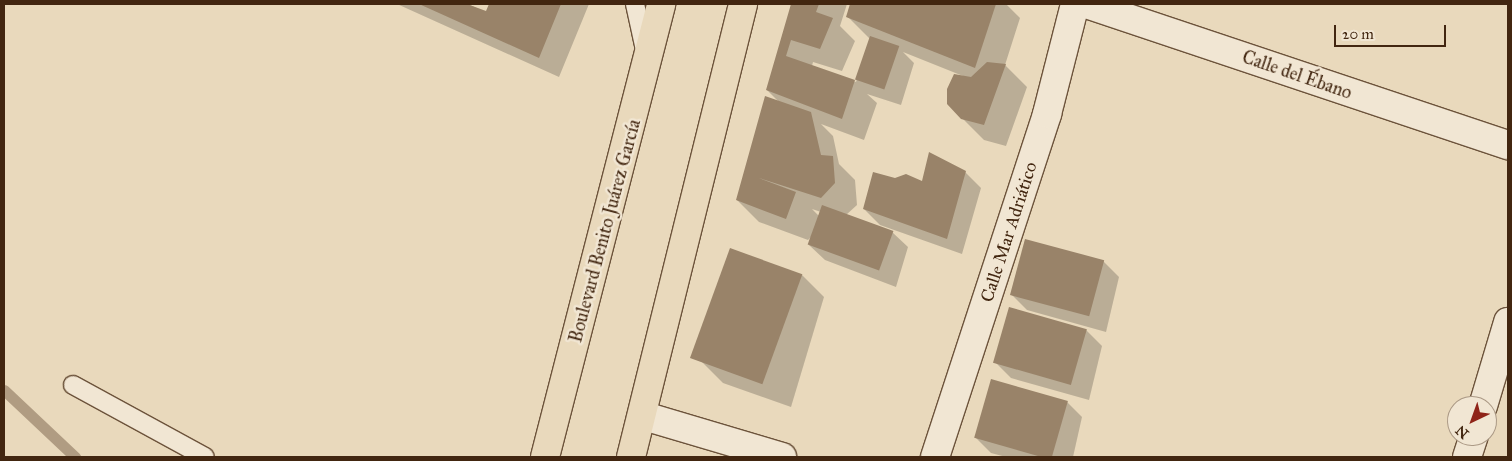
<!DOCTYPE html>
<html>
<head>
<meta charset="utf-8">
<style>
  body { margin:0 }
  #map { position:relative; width:1512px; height:461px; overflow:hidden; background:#e9d9bc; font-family:"IM FELL Great Primer",serif }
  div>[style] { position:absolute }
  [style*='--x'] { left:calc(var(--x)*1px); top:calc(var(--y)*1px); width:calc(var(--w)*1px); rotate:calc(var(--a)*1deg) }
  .shadow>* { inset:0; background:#0003 }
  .stream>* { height:11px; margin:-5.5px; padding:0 5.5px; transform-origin:5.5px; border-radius:5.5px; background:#b09c82 }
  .building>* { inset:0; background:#998369; transform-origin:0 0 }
  .roads { filter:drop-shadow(1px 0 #6c533b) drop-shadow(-1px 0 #6c533b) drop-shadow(0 1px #6c533b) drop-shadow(0 -1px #6c533b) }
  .lane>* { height:18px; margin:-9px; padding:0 9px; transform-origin:9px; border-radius:9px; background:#f1e6d3 }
  .street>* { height:28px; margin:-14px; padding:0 14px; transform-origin:14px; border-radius:14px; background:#f1e6d3 }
  .primary>* { height:28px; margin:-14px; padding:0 14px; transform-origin:14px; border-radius:14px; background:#e9d9bc }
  span { translate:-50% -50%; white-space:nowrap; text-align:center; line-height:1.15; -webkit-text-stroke:5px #f1e6d3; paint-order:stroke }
  .street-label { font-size:18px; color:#422610 }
  .frame { position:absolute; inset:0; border:5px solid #422610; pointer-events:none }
  .north { position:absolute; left:1447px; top:396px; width:50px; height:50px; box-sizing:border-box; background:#f1e6d3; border:1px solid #ab9985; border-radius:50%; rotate:222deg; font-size:14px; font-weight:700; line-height:20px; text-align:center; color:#422610 }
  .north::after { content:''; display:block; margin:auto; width:18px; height:22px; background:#8f2418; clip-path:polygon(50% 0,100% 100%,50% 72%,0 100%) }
  .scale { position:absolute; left:1334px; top:25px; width:112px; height:22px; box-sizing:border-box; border:2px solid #422610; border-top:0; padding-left:6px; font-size:15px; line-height:18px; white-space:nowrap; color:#422610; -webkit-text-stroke:4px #f1e6d3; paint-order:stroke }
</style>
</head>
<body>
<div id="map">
  <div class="shadow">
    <div style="clip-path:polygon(397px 4px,468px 4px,487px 13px,490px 4px,589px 4px,559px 77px)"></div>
    <div style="clip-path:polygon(evenodd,792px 4px,847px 4px,840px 26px,855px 41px,842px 71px,813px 62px,812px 66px,856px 82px,870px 39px,847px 16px,851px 4px,1006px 4px,1020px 18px,1005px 65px,1027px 87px,1006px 146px,984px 140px,962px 118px,963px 76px,903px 52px,914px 63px,901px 105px,867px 94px,877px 103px,864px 140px,821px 124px,833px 136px,839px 164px,855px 180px,857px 205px,846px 215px,892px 232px,908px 247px,896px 287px,825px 260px,809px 245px,812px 236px,808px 240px,759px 222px,737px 200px,780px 103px,767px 90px,792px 4px,812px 209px,821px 212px,819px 216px,812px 209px)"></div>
    <div style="clip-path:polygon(965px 172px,981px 188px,962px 254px,880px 225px,864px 209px,895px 180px,923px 183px)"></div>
    <div style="clip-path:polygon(1103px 261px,1119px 277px,1106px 332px,1027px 310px,1012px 295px)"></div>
    <div style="clip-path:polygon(802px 275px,824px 297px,791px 407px,723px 383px,701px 361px)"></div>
    <div style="clip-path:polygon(1086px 330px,1102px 346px,1089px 400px,1011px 378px,996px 363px)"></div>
    <div style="clip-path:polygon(1067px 402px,1082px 417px,1073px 457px,1006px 457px,991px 453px,976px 438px)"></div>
  </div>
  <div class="stream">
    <div style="--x:4;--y:390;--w:98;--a:43.3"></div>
  </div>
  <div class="building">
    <div style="clip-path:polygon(419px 4px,467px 4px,486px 11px,489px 4px,561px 4px,539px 58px)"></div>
    <div style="clip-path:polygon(791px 4px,819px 4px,816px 12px,833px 18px,820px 49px,791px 40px,786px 56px,855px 80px,842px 119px,766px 90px)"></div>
    <div style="clip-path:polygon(850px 4px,996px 4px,975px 68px,846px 17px)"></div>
    <div style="left:870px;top:36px;width:31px;height:46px;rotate:19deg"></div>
    <div style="clip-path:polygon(987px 62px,1006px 64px,984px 125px,961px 119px,947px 104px,947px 89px,954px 74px,971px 77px)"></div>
    <div style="clip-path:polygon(765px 96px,811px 112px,821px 155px,833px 156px,835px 183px,821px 198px,759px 178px,796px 192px,786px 219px,736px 200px)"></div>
    <div style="clip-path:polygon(929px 152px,966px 171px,947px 239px,863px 209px,873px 172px,895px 178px,906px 174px,922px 181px)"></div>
    <div style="left:822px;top:205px;width:76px;height:42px;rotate:20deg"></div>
    <div style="left:1025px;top:239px;width:82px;height:58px;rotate:15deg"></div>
    <div style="left:730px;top:248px;width:77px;height:117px;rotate:20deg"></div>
    <div style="left:1009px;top:307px;width:81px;height:58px;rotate:16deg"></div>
    <div style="left:991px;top:379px;width:80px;height:61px;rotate:16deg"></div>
  </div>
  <div class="roads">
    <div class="lane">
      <div style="--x:635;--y:4;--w:47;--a:77.7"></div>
      <div style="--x:73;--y:385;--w:150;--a:28.6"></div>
    </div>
    <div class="street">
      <div style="--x:1086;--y:4;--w:445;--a:18.5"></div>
      <div style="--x:1483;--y:406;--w:88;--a:-73.4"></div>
      <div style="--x:644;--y:416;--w:144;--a:16.5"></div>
      <div style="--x:935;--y:457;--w:361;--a:-71.9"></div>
      <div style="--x:1047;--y:114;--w:114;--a:-75.7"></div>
      <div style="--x:1467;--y:457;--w:22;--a:-72"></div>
    </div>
    <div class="primary">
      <div style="--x:545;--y:457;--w:468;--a:-75.6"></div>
      <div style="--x:631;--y:457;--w:467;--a:-76.1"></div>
    </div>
  </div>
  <div class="street-label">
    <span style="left:1297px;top:75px;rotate:19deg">Calle del Ébano</span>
    <span style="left:605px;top:231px;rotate:-75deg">Boulevard Benito Juárez García</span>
    <span style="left:1009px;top:232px;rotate:-72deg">Calle Mar Adriático</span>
  </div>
  <div class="frame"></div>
  <div class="north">N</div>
  <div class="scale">20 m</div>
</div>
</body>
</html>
